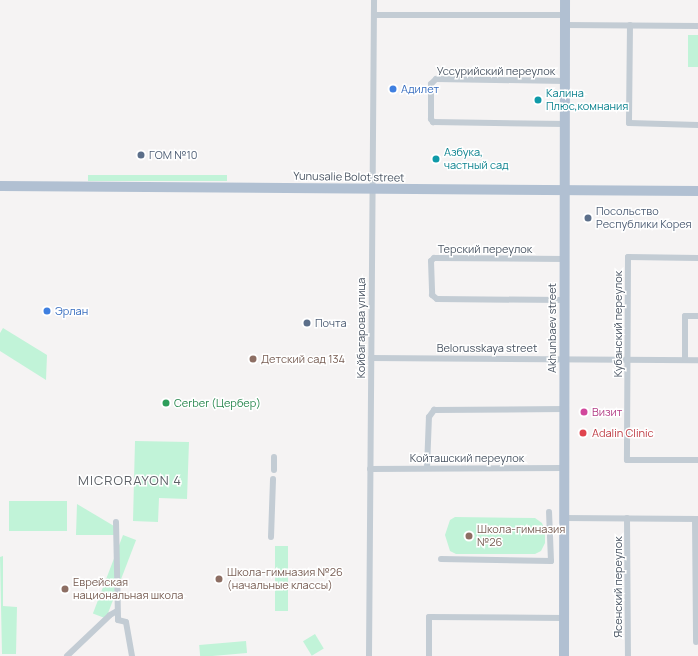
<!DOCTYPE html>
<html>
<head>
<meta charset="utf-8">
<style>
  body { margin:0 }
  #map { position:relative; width:698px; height:656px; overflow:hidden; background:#f5f3f3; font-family:Manrope,sans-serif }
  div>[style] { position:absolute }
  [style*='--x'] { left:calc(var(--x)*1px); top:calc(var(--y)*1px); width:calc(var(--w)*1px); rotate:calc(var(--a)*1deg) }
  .green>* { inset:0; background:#c1f3d8; transform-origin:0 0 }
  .street>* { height:6px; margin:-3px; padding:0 3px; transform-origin:3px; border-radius:3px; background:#c3ccd4 }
  .primary>* { height:10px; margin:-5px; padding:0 5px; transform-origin:5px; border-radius:5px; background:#b1c0d2 }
  .dots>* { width:11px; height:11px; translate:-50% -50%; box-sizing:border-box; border:2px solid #fff; border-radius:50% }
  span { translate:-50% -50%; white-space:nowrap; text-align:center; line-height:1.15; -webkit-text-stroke:3px #fff; paint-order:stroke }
  .street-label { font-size:11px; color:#495462 }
  .shop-label { font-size:11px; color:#366cbe }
  .left { translate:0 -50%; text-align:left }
  .culture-label { font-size:11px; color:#0d838f }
  .service-label { font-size:11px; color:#4e5e75 }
  .education-label { font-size:11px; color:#785e54 }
  .leisure-label { font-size:11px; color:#27864d }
  .hotel-label { font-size:11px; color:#b23c85 }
  .health-label { font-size:11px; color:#be3a42 }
  .quarter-label { font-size:13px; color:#5e6268; letter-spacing:1px }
</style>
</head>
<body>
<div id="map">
  <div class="green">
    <div style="left:688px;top:35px;width:10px;height:32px"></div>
    <div style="left:88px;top:175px;width:139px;height:6px"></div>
    <div style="clip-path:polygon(3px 328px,47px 355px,46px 380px,0 351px,0 333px)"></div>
    <div style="clip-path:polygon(135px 441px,189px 442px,187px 499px,159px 498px,158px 522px,133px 521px)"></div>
    <div style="left:9px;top:501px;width:58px;height:30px"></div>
    <div style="clip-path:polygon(77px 504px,114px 526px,114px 535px,76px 535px)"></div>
    <div style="clip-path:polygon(455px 517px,535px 518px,542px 523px,545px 531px,545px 543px,541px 551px,535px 554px,456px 554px,450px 551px,445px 535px,450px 520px)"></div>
    <div style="left:123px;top:535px;width:14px;height:84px;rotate:21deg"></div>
    <div style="left:275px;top:546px;width:13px;height:65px"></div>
    <div style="clip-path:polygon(3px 556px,3px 606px,17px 607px,16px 654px,2px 654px,0 557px)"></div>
    <div style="left:315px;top:634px;width:17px;height:14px;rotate:59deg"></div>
    <div style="left:246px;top:641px;width:12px;height:47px;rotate:85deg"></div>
  </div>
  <div class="street">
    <div style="--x:374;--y:15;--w:191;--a:0"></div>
    <div style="--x:565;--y:25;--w:133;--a:0.4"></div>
    <div style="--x:630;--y:25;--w:98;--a:90.6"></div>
    <div style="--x:629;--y:123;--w:69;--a:1.7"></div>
    <div style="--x:565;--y:81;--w:129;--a:-179.1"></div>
    <div style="--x:436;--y:79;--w:7;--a:135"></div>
    <div style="--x:431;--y:84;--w:35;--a:90"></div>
    <div style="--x:431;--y:119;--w:4;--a:56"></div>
    <div style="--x:433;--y:122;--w:132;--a:0.9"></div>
    <div style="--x:698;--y:258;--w:70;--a:-179.2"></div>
    <div style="--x:628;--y:257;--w:203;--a:90.3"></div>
    <div style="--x:627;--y:460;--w:71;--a:0"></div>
    <div style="--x:564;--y:259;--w:130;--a:-179.6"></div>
    <div style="--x:434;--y:258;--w:4;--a:135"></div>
    <div style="--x:431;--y:261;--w:34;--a:88"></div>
    <div style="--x:432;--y:295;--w:6;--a:39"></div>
    <div style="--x:437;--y:299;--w:127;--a:0.5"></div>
    <div style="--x:371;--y:358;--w:327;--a:0.4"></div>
    <div style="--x:685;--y:359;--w:43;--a:-90"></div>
    <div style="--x:685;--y:316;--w:13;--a:0"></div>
    <div style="--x:427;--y:468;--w:51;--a:-87.8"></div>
    <div style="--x:429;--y:417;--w:9;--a:-54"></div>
    <div style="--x:434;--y:410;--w:130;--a:-0.4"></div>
    <div style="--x:370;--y:469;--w:194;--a:-0.3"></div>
    <div style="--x:274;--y:470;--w:13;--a:-90"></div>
    <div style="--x:564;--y:518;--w:134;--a:0.4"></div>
    <div style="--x:627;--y:518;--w:138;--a:89.6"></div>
    <div style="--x:695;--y:519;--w:123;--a:89.5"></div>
    <div style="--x:116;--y:522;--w:98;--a:88.8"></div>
    <div style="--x:118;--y:620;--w:8;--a:14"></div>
    <div style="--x:126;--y:622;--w:35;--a:80"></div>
    <div style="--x:271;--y:537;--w:58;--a:-88"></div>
    <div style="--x:441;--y:559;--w:110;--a:1"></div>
    <div style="--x:551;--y:561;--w:49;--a:-92.3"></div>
    <div style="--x:67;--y:656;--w:59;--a:-43.6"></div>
    <div style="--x:110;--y:615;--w:8;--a:-30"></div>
    <div style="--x:369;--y:656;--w:656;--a:-89.56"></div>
    <div style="--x:429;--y:656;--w:39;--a:-90"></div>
    <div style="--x:429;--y:617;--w:135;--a:0.4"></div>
  </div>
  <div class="primary">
    <div style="--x:0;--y:186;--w:698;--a:0.41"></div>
    <div style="--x:564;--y:656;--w:656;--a:-89.91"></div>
  </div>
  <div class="dots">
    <div style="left:393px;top:89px;background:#3f7fe0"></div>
    <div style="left:538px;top:100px;background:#0f9aa8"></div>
    <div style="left:141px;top:155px;background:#5c6f8a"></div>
    <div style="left:436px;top:159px;background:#0f9aa8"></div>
    <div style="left:588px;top:218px;background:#5c6f8a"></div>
    <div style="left:47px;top:311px;background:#3f7fe0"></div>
    <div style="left:307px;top:323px;background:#5c6f8a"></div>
    <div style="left:253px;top:359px;background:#8d6e63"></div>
    <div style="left:166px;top:403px;background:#2e9e5b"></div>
    <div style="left:584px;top:412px;background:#d1479c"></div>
    <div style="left:583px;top:433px;background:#e0444e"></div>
    <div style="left:469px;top:536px;background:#8d6e63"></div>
    <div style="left:219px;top:579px;background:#8d6e63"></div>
    <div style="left:65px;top:589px;background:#8d6e63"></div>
  </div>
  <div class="street-label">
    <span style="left:496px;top:71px">Уссурийский переулок</span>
    <span style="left:349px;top:177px;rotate:1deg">Yunusalie Bolot street</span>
    <span style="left:485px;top:249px">Терский переулок</span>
    <span style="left:618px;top:324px;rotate:-90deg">Кубанский переулок</span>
    <span style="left:361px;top:328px;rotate:-90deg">Койбагарова улица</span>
    <span style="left:552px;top:328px;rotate:-90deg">Akhunbaev street</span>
    <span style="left:487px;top:348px">Belorusskaya street</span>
    <span style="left:467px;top:458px">Койташский переулок</span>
    <span style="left:618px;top:587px;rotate:-90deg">Ясенский переулок</span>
  </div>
  <div class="shop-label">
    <span class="left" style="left:401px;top:89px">Адилет</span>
    <span class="left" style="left:55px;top:311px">Эрлан</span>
  </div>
  <div class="culture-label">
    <span class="left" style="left:546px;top:100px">Калина<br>Плюс,комнания</span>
    <span class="left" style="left:444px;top:159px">Азбука,<br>частный сад</span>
  </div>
  <div class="service-label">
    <span class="left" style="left:149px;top:155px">ГОМ №10</span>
    <span class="left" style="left:596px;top:218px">Посольство<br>Республики Корея</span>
    <span class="left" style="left:315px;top:323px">Почта</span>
  </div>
  <div class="education-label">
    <span class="left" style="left:261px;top:359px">Детский сад 134</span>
    <span class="left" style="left:477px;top:536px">Школа-гимназия<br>№26</span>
    <span class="left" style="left:227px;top:579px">Школа-гимназия №26<br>(начальные классы)</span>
    <span class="left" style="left:73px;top:589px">Еврейская<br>национальная школа</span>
  </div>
  <div class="leisure-label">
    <span class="left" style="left:174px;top:403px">Cerber (Цербер)</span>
  </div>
  <div class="hotel-label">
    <span class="left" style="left:592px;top:412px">Визит</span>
  </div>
  <div class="health-label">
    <span class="left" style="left:592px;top:433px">Adalin Clinic</span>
  </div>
  <div class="quarter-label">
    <span style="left:130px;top:480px">MICRORAYON 4</span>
  </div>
</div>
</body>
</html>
